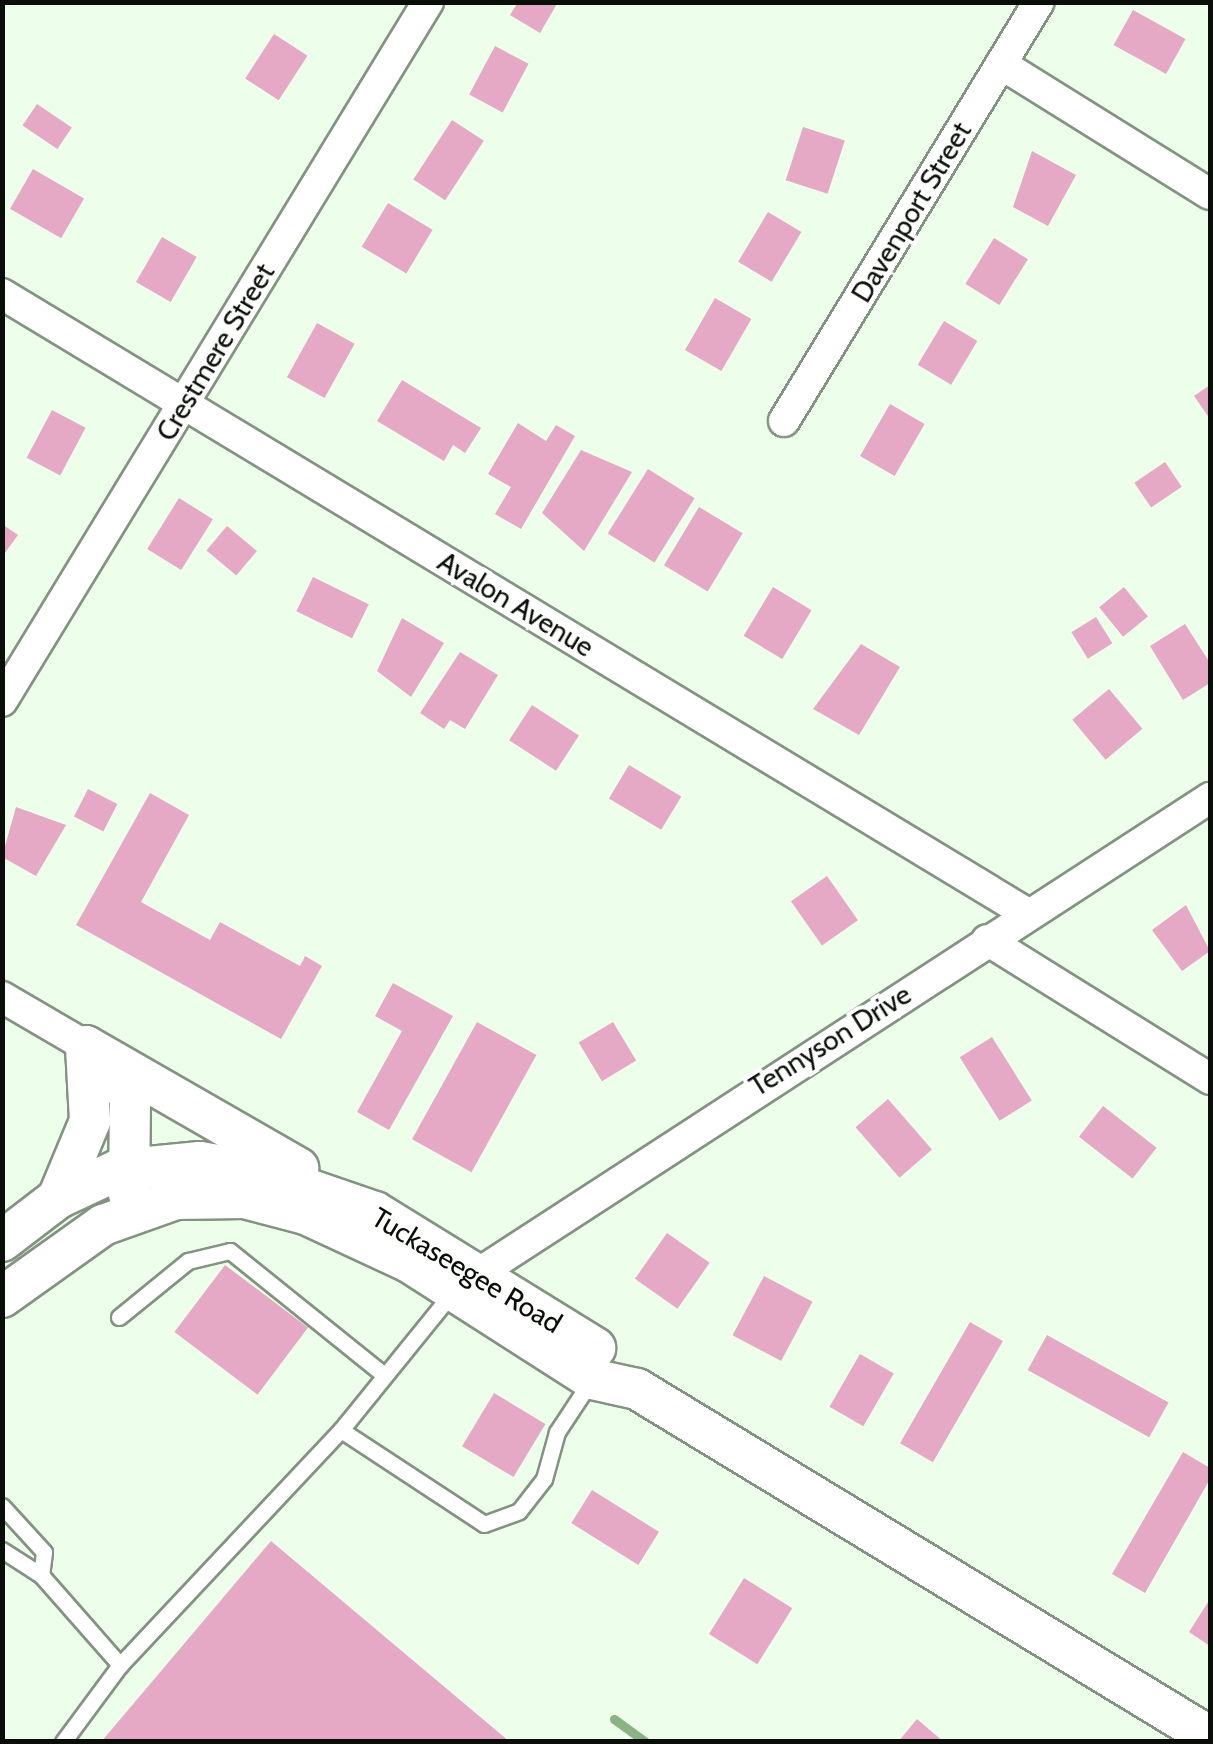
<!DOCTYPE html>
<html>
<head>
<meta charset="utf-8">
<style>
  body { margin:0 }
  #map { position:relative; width:1213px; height:1744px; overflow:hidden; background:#edffea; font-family:Cabin,sans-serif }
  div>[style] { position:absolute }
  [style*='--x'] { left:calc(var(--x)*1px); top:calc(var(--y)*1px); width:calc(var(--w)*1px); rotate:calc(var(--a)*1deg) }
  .stream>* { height:9px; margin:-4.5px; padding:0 4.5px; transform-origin:4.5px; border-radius:4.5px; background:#8ab384 }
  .building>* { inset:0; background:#e5a9c6; transform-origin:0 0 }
  .roads { filter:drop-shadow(2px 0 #839381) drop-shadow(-2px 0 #839381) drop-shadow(0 2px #839381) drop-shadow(0 -2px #839381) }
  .lane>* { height:15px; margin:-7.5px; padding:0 7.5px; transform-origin:7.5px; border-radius:7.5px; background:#fff }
  .street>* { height:30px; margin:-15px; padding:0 15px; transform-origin:15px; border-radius:15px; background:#fff }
  .secondary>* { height:40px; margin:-20px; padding:0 20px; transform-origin:20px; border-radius:20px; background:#fff }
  span { translate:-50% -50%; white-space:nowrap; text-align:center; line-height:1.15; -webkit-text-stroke:8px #fff; paint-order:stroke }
  .street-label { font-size:28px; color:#090f08 }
  .frame { position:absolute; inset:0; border:5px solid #090f08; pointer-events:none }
</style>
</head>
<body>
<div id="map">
  <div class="stream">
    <div style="--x:614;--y:1719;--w:39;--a:36"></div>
  </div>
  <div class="building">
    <div style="clip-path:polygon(518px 2px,558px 2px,540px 33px,510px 15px)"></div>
    <div style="left:1133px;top:10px;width:60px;height:40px;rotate:29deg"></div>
    <div style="left:274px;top:34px;width:40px;height:53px;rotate:33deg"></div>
    <div style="left:495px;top:46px;width:38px;height:55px;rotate:28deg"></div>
    <div style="left:37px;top:104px;width:42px;height:26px;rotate:34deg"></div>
    <div style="left:452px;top:120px;width:38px;height:71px;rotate:33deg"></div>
    <div style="left:803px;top:127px;width:44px;height:56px;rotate:18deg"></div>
    <div style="clip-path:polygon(1032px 151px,1076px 175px,1048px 226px,1013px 207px)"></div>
    <div style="left:33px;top:169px;width:59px;height:46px;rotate:30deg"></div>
    <div style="left:388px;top:203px;width:52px;height:51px;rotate:31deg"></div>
    <div style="left:768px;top:212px;width:39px;height:58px;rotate:31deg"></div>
    <div style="left:162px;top:237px;width:40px;height:52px;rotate:30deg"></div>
    <div style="left:994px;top:238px;width:40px;height:54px;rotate:32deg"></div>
    <div style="left:715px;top:298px;width:42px;height:60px;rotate:30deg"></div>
    <div style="left:944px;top:321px;width:39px;height:51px;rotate:31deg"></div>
    <div style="left:317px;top:323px;width:43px;height:62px;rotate:29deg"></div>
    <div style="clip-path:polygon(402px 380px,481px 428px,465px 453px,453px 445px,444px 461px,377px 421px)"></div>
    <div style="clip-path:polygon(1210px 385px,1210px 419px,1194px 396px)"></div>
    <div style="left:890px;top:404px;width:40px;height:60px;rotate:30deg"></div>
    <div style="left:52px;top:410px;width:38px;height:54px;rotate:28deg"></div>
    <div style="clip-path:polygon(518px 423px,546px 441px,556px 425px,575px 436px,521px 529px,495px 514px,511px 487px,488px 474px)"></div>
    <div style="clip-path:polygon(581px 450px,632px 472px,584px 551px,542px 513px)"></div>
    <div style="left:1165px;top:462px;width:30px;height:37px;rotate:56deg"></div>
    <div style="left:648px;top:469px;width:55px;height:76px;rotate:32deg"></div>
    <div style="left:179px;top:498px;width:40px;height:60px;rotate:32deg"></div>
    <div style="left:699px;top:507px;width:51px;height:68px;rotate:31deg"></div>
    <div style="clip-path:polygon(2px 524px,18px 535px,2px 557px)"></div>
    <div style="left:227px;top:526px;width:39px;height:32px;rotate:40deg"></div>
    <div style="left:313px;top:577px;width:62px;height:38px;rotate:26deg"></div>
    <div style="left:773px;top:587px;width:45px;height:57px;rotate:31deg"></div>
    <div style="left:1124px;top:587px;width:38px;height:32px;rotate:51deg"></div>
    <div style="left:1096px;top:617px;width:31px;height:29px;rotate:58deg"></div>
    <div style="clip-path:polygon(402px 618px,444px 643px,411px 697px,377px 671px)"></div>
    <div style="clip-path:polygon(1185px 624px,1210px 663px,1210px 683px,1183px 700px,1150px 646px)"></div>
    <div style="clip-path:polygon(861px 644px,900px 667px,859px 735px,813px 709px)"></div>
    <div style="clip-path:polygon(460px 652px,498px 675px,465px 729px,450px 720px,444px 729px,420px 713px)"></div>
    <div style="left:1109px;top:689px;width:52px;height:48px;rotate:50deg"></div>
    <div style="left:532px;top:705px;width:56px;height:42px;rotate:33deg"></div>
    <div style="left:629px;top:765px;width:61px;height:39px;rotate:31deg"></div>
    <div style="left:88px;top:789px;width:33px;height:31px;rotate:27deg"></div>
    <div style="clip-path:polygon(150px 793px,189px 815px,141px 902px,210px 940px,220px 922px,300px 966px,305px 956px,322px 966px,281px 1039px,76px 925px)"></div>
    <div style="clip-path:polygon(16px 807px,66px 825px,36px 876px,2px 857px)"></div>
    <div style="left:827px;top:876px;width:54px;height:44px;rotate:55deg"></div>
    <div style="clip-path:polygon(1186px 905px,1210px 951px,1182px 971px,1152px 930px)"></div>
    <div style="clip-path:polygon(393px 983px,453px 1016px,389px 1130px,357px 1112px,402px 1031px,375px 1016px)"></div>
    <div style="left:477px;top:1022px;width:68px;height:134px;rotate:29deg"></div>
    <div style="left:613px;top:1022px;width:45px;height:40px;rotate:59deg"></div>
    <div style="left:992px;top:1037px;width:75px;height:38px;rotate:58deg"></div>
    <div style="left:888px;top:1099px;width:67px;height:43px;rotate:49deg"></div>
    <div style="left:1103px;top:1106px;width:68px;height:39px;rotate:38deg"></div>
    <div style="left:667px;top:1233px;width:52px;height:56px;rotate:35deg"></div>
    <div style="left:225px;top:1265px;width:104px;height:84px;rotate:37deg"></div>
    <div style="left:764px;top:1276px;width:55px;height:67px;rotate:28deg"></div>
    <div style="left:970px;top:1322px;width:38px;height:140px;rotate:30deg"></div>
    <div style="left:1047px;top:1335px;width:139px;height:40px;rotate:29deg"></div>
    <div style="left:860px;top:1354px;width:39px;height:61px;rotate:30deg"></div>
    <div style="left:494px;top:1393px;width:60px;height:62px;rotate:31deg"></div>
    <div style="clip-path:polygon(1183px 1452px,1210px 1468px,1210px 1479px,1145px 1593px,1112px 1574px)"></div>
    <div style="left:592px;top:1490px;width:79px;height:39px;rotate:32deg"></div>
    <div style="clip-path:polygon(271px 1541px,510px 1742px,101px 1742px)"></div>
    <div style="left:744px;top:1578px;width:57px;height:66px;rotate:32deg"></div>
    <div style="clip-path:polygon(1210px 1599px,1210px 1646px,1189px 1632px)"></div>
    <div style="clip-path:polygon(917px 1719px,944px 1742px,898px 1742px)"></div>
  </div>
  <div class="roads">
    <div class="lane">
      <div style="--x:119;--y:1317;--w:89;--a:-39.1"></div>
      <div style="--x:188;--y:1261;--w:43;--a:-13.4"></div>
      <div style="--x:230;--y:1251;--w:196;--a:38.8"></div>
      <div style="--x:341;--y:1430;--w:171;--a:33.3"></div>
      <div style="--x:484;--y:1524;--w:37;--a:-20"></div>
      <div style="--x:519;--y:1511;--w:41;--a:-52"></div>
      <div style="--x:544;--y:1479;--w:49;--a:-74.5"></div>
      <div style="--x:557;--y:1432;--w:64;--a:-56.6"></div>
      <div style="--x:2;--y:1506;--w:62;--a:47.6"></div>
      <div style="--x:44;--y:1552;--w:23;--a:97"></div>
      <div style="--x:2;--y:1550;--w:46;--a:32.7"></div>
      <div style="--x:41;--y:1575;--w:120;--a:48.7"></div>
      <div style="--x:120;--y:1665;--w:323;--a:-46.8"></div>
      <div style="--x:341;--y:1430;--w:176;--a:-51"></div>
      <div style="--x:63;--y:1742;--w:96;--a:-53.5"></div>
    </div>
    <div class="street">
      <div style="--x:1001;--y:64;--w:246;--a:31.9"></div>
      <div style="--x:2;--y:294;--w:1199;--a:31.14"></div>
      <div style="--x:784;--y:421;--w:490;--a:-58.7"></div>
      <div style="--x:2;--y:701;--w:819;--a:-58.64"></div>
      <div style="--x:987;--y:940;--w:263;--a:31.9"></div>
      <div style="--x:2;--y:997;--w:97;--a:30.3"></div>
      <div style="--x:459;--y:1286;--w:896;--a:-33.02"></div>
    </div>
    <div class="secondary">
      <div style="--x:86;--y:1046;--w:245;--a:29.9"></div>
      <div style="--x:114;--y:1065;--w:38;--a:65"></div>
      <div style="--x:130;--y:1100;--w:94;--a:90.6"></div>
      <div style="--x:58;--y:1198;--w:83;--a:-67.4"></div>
      <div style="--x:90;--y:1121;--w:75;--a:-93.1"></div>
      <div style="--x:2;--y:1241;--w:71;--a:-37.5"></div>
      <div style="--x:58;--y:1198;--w:66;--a:-25"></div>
      <div style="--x:118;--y:1170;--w:82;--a:-5.6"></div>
      <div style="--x:200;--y:1162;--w:59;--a:9.8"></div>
      <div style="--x:258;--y:1172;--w:124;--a:18.9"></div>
      <div style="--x:375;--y:1212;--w:259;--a:31.7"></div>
      <div style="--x:2;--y:1297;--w:124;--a:-35.5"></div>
      <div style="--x:103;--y:1225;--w:77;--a:-19.6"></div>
      <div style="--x:176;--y:1199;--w:68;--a:-0.8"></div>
      <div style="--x:244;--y:1198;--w:64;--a:14.5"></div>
      <div style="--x:306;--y:1214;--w:114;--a:25"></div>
      <div style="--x:409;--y:1262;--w:217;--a:32.6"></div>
      <div style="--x:592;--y:1379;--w:46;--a:12.5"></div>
      <div style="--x:637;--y:1389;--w:670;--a:31.27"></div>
    </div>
  </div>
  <div class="street-label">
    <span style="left:911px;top:212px;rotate:-59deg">Davenport Street</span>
    <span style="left:215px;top:352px;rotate:-59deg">Crestmere Street</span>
    <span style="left:516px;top:604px;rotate:31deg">Avalon Avenue</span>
    <span style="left:830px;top:1040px;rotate:-32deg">Tennyson Drive</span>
    <span style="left:467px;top:1270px;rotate:31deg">Tuckaseegee Road</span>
  </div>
  <div class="frame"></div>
</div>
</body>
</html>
